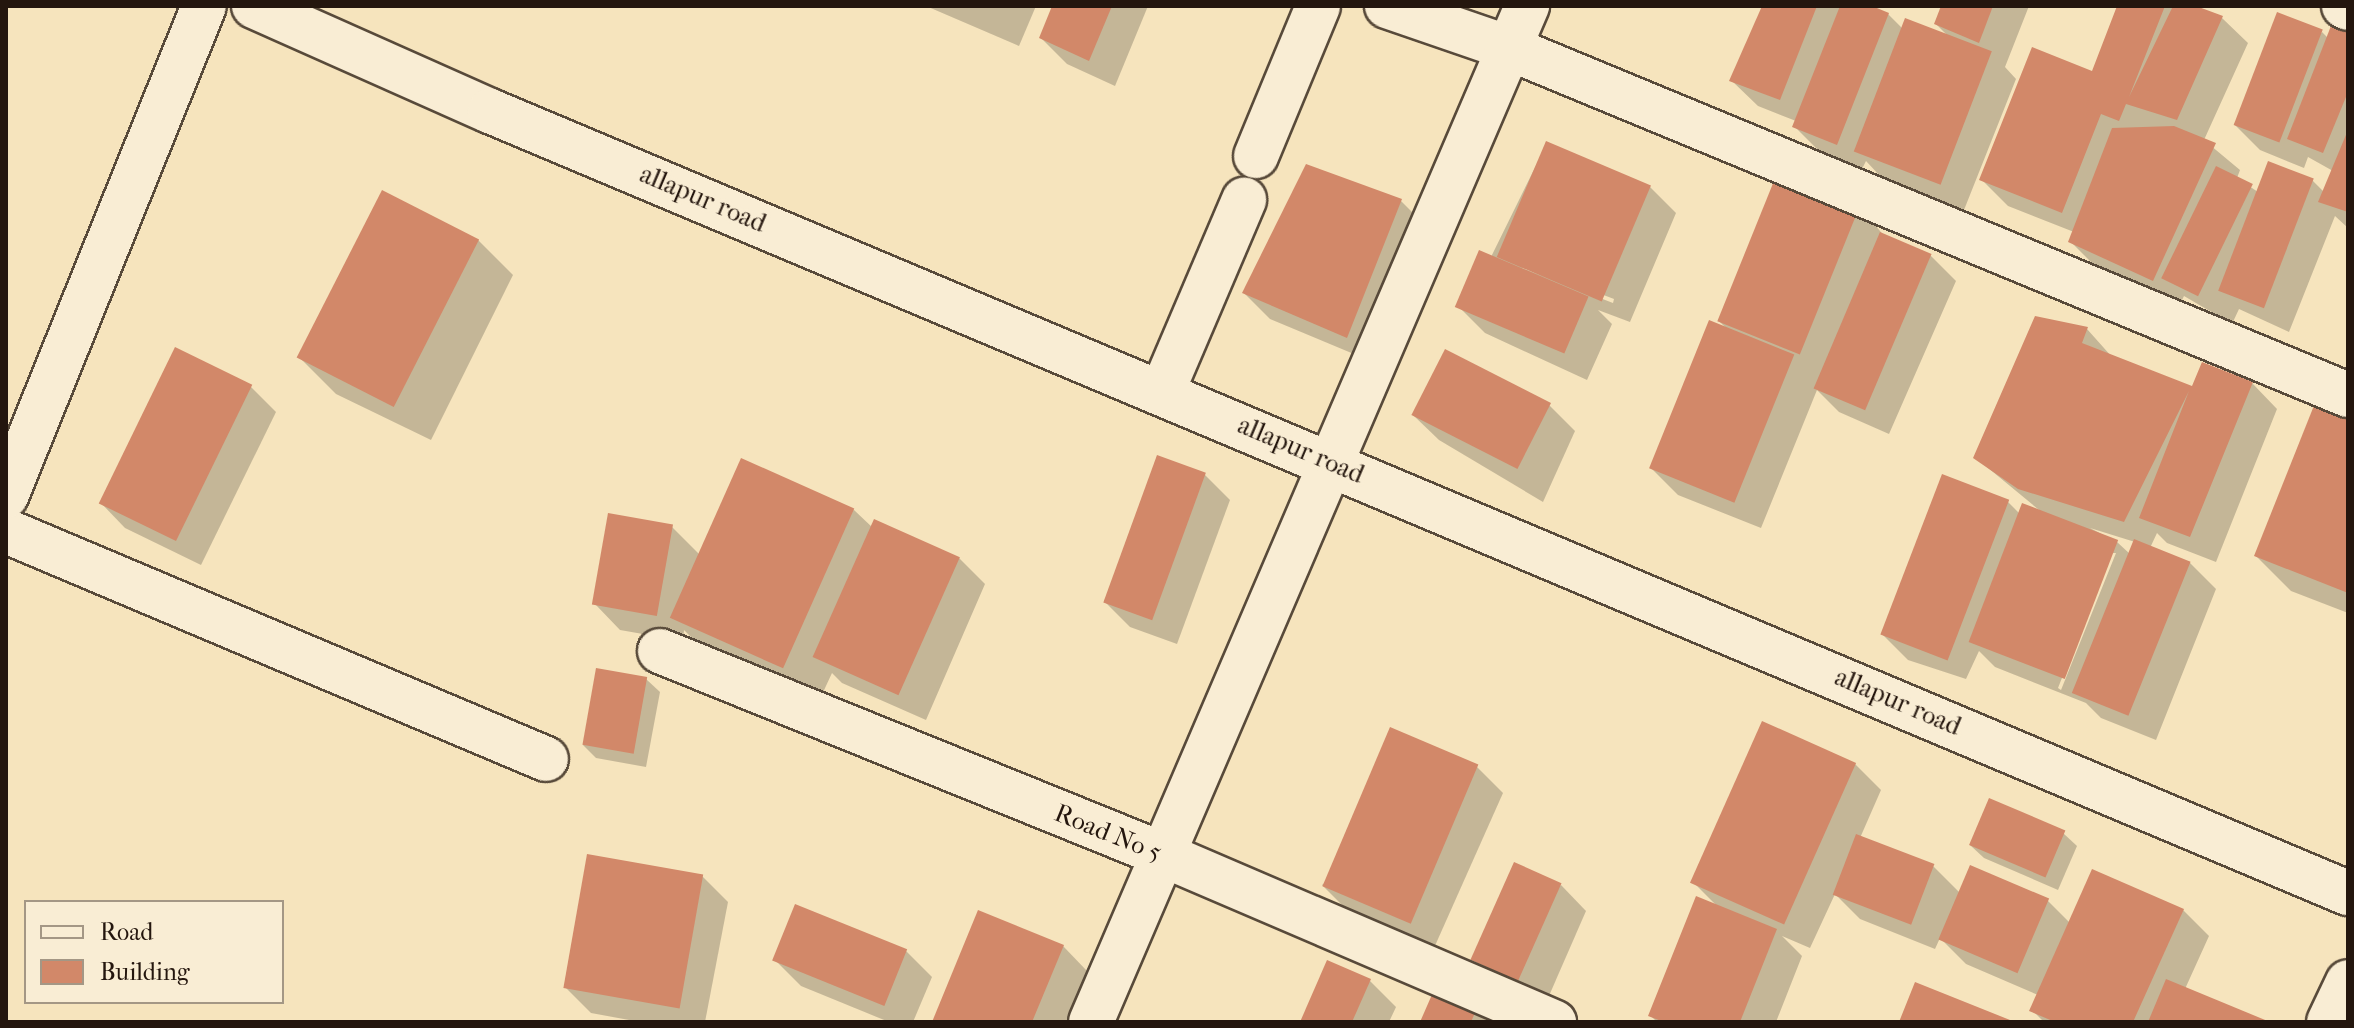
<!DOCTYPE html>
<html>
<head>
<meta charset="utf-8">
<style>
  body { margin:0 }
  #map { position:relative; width:2354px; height:1028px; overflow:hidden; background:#f6e4bd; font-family:"IM FELL French Canon",serif }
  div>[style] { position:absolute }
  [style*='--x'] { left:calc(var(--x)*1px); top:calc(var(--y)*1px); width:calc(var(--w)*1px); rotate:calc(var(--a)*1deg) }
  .shadow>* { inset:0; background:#0003 }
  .building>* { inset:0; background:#d28869; transform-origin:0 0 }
  .roads { filter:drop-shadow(2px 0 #584a3a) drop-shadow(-2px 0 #584a3a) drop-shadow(0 2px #584a3a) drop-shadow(0 -2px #584a3a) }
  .minor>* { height:44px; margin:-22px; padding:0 22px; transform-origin:22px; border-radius:22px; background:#f9edd4 }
  .secondary>* { height:44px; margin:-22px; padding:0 22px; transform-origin:22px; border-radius:22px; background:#f9edd4 }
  span { translate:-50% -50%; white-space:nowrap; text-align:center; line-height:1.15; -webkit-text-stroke:7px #f9edd4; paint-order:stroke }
  .street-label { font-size:26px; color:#24160e }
  .frame { position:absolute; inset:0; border:8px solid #24160e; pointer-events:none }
  .legend { position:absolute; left:24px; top:900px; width:260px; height:104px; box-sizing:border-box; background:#f9edd4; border:2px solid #a49785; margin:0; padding:10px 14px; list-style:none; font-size:24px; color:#24160e }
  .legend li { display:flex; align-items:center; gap:16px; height:40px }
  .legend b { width:40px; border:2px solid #a49785 }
</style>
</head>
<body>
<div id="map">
  <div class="shadow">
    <div style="clip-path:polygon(926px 6px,1036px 6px,1019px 46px)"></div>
    <div style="clip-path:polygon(1054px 6px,1148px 6px,1115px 86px,1067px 64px,1041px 38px)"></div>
    <div style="clip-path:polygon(1765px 6px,1867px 6px,1888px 14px,1903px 29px,1949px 37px,1936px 24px,1943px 6px,2029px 6px,2005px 67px,2016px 79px,1964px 210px,1880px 176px,1866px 161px,1862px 169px,1820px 152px,1794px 126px,1796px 121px,1758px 106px,1732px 81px)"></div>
    <div style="clip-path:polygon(2120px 6px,2190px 6px,2222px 18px,2248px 43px,2204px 140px,2240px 170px,2237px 178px,2258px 192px,2313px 181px,2324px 192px,2333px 171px,2308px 157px,2304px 168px,2260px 150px,2234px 124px,2322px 32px,2328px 38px,2348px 20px,2348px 228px,2335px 216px,2289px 332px,2239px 309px,2232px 324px,2184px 296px,2179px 306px,2096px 267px,2070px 241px,2074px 232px,2008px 206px,1982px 180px,2093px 73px)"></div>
    <div style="clip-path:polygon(evenodd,1547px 143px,1650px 187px,1676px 213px,1630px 322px,1598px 310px,1612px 324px,1587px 380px,1485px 333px,1459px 307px,1491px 257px,1547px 143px,1522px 264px,1614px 299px,1613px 303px,1522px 268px,1522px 264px)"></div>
    <div style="clip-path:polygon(1401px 201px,1427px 227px,1373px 362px,1270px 319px,1244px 293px)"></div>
    <div style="clip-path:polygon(1860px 206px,1884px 236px,1930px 255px,1956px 281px,1889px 434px,1839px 412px,1817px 390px,1761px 528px,1678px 495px,1652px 469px,1727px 329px,1718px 320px)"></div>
    <div style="clip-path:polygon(478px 240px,513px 275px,431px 440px,336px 394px,301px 359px)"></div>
    <div style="clip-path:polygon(evenodd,2036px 319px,2087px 329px,2112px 357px,2193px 388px,2252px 383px,2277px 409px,2216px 562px,2167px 543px,2157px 533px,2150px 548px,2190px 563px,2216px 589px,2156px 740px,2101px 718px,2086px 703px,1995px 667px,1979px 651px,1966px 679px,1908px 660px,1882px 634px,2008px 502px,2020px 514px,2039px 510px,1976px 458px,2036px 319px,2090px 528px,2135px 542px,2130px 554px,2117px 542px,2090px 528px,2036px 319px,2111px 553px,2116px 553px,2061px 690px,2058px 688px,2111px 553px)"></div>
    <div style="clip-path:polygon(250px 386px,276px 412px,201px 565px,125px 528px,100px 502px)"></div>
    <div style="clip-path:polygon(1549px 405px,1575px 431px,1543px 502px,1439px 440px,1413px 415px)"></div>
    <div style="clip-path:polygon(2348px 412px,2348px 613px,2291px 591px,2256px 556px)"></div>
    <div style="clip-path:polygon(1204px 474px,1230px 500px,1177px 644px,1130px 627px,1104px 601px)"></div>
    <div style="clip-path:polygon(854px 510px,873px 528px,959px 558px,985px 584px,926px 720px,842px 683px,832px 673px,819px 701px,706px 652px,684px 630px,683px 641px,620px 630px,595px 604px,672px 527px,699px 554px)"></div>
    <div style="clip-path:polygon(646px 679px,660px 692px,646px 767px,596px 758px,583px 745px)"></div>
    <div style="clip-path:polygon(1855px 764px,1881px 790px,1860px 838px,1932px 865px,1960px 893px,2048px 901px,2070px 923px,2183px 910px,2209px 936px,2185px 989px,2265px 1022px,2044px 1022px,2032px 1010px,2038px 995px,1966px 964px,1940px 938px,1935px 949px,1860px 919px,1835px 894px,1810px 948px,1782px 936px,1802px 956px,1776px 1022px,1657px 1022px,1651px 1016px,1718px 907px,1693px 882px)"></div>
    <div style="clip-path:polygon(1477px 767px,1503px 793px,1434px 948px,1348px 911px,1322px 885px)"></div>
    <div style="clip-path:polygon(2063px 833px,2077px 846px,2058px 890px,1984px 858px,1970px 845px)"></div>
    <div style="clip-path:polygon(702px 876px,728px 902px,705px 1022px,640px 1022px,591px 1013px,565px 987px)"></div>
    <div style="clip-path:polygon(1561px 885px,1586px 911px,1545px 1005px,1499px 985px,1473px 959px)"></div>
    <div style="clip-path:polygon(797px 907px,906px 951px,932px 977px,913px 1022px,889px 1022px,801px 986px,775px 960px)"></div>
    <div style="clip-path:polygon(1063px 946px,1088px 972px,1068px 1022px,934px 1022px)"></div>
    <div style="clip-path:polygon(1370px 981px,1396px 1007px,1389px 1022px,1302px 1022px)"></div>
    <div style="clip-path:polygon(1476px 1010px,1488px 1022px,1422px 1022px)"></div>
  </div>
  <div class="building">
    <div style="clip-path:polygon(1052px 6px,1112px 6px,1089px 61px,1039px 38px)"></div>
    <div style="clip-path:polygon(1762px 6px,1817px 6px,1780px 100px,1729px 81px)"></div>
    <div style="clip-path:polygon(1840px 6px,1872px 6px,1889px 13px,1837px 145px,1792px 127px)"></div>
    <div style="clip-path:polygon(1941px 6px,1993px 6px,1979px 43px,1934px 24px)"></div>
    <div style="clip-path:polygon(2117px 6px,2165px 6px,2129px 97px,2173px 6px,2196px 6px,2223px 16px,2177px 120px,2126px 104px,2119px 121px,2101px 114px,2062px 213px,1979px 180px,2032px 47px,2092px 71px)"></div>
    <div style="left:2277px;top:12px;width:49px;height:121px;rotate:21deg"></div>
    <div style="clip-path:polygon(2336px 13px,2348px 18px,2348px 92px,2323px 153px,2287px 139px)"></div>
    <div style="left:1905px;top:18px;width:93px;height:143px;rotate:21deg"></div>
    <div style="clip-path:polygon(2174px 126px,2216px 143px,2153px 281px,2068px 242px,2112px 128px)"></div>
    <div style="clip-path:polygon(2348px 130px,2348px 212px,2318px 202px)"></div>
    <div style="left:1546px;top:141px;width:114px;height:126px;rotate:23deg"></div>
    <div style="left:2268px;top:161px;width:49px;height:139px;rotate:21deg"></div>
    <div style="clip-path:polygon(1306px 164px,1402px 199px,1347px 338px,1242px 293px)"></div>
    <div style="left:2216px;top:166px;width:41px;height:125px;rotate:26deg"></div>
    <div style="left:1778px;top:171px;width:89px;height:162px;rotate:22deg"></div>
    <div style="left:382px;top:190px;width:109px;height:188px;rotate:27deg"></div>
    <div style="left:1880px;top:232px;width:56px;height:170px;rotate:23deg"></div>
    <div style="left:1479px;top:250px;width:119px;height:62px;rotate:23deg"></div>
    <div style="clip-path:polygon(2035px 316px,2088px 327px,2082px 343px,2192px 386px,2202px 362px,2253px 382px,2190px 537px,2139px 518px,2189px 391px,2124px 522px,2018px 489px,1973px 458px)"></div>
    <div style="left:1709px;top:320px;width:92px;height:160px;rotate:22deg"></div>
    <div style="left:175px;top:347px;width:86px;height:174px;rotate:26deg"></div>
    <div style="left:1445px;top:349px;width:119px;height:74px;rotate:27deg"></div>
    <div style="clip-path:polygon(2317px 398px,2348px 410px,2348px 593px,2254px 556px)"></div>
    <div style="left:1157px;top:455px;width:52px;height:157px;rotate:20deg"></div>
    <div style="left:741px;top:458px;width:124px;height:175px;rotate:24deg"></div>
    <div style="left:1942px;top:474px;width:72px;height:172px;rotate:21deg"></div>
    <div style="left:2022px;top:503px;width:103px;height:149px;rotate:21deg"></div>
    <div style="left:608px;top:513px;width:66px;height:93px;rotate:10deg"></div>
    <div style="left:874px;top:519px;width:94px;height:151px;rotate:24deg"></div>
    <div style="left:2134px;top:539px;width:61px;height:166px;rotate:22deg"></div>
    <div style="left:596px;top:668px;width:52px;height:78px;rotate:10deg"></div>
    <div style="left:1762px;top:721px;width:103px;height:177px;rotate:24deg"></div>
    <div style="left:1390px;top:727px;width:96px;height:173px;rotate:23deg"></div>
    <div style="left:1989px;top:798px;width:83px;height:51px;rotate:23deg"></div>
    <div style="left:1856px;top:834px;width:84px;height:65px;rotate:21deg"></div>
    <div style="left:587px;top:854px;width:118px;height:136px;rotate:10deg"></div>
    <div style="left:1514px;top:862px;width:52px;height:107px;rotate:24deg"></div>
    <div style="left:1970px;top:865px;width:86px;height:81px;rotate:23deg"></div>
    <div style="clip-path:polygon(2092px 869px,2184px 909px,2133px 1022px,2055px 1022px,2029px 1011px)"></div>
    <div style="clip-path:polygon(1696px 896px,1777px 929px,1740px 1022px,1664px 1022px,1648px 1016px)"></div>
    <div style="left:795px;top:904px;width:121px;height:61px;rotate:22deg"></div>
    <div style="clip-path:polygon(978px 910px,1064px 945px,1032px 1022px,932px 1022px)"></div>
    <div style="clip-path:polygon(1327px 960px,1371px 979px,1352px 1022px,1300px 1022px)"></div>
    <div style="clip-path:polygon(2166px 979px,2270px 1022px,2148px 1022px)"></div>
    <div style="clip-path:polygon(1915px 982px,2015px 1022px,1899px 1022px)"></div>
    <div style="clip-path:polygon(1434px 990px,1477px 1008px,1471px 1022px,1420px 1022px)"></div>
  </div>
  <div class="roads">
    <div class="minor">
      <div style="--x:1387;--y:6;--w:129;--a:19"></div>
      <div style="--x:1509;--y:48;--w:908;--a:22.47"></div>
      <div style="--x:2344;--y:6;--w:4;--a:27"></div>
      <div style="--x:1256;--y:156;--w:162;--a:-67.5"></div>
      <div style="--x:1163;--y:390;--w:207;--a:-66.9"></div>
      <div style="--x:6;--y:531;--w:586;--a:22.89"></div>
      <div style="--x:660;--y:651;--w:538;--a:22.04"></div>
      <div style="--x:1159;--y:853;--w:430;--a:23.2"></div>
      <div style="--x:1091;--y:1022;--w:1106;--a:-66.77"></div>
      <div style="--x:2329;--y:1022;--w:44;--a:-64.6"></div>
    </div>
    <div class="secondary">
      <div style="--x:254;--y:6;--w:258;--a:24"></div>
      <div style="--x:490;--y:111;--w:2016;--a:22.83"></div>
      <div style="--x:6;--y:496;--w:528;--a:-68"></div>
    </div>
  </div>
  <div class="street-label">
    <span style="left:703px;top:199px;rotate:23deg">allapur road</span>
    <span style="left:1301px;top:450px;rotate:23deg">allapur road</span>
    <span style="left:1898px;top:702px;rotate:23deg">allapur road</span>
    <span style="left:1108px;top:833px;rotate:22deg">Road No 5</span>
  </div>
  <div class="frame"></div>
  <ul class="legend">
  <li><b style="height:10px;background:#f9edd4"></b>Road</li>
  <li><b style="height:22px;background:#d28869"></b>Building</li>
  </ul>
</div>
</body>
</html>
